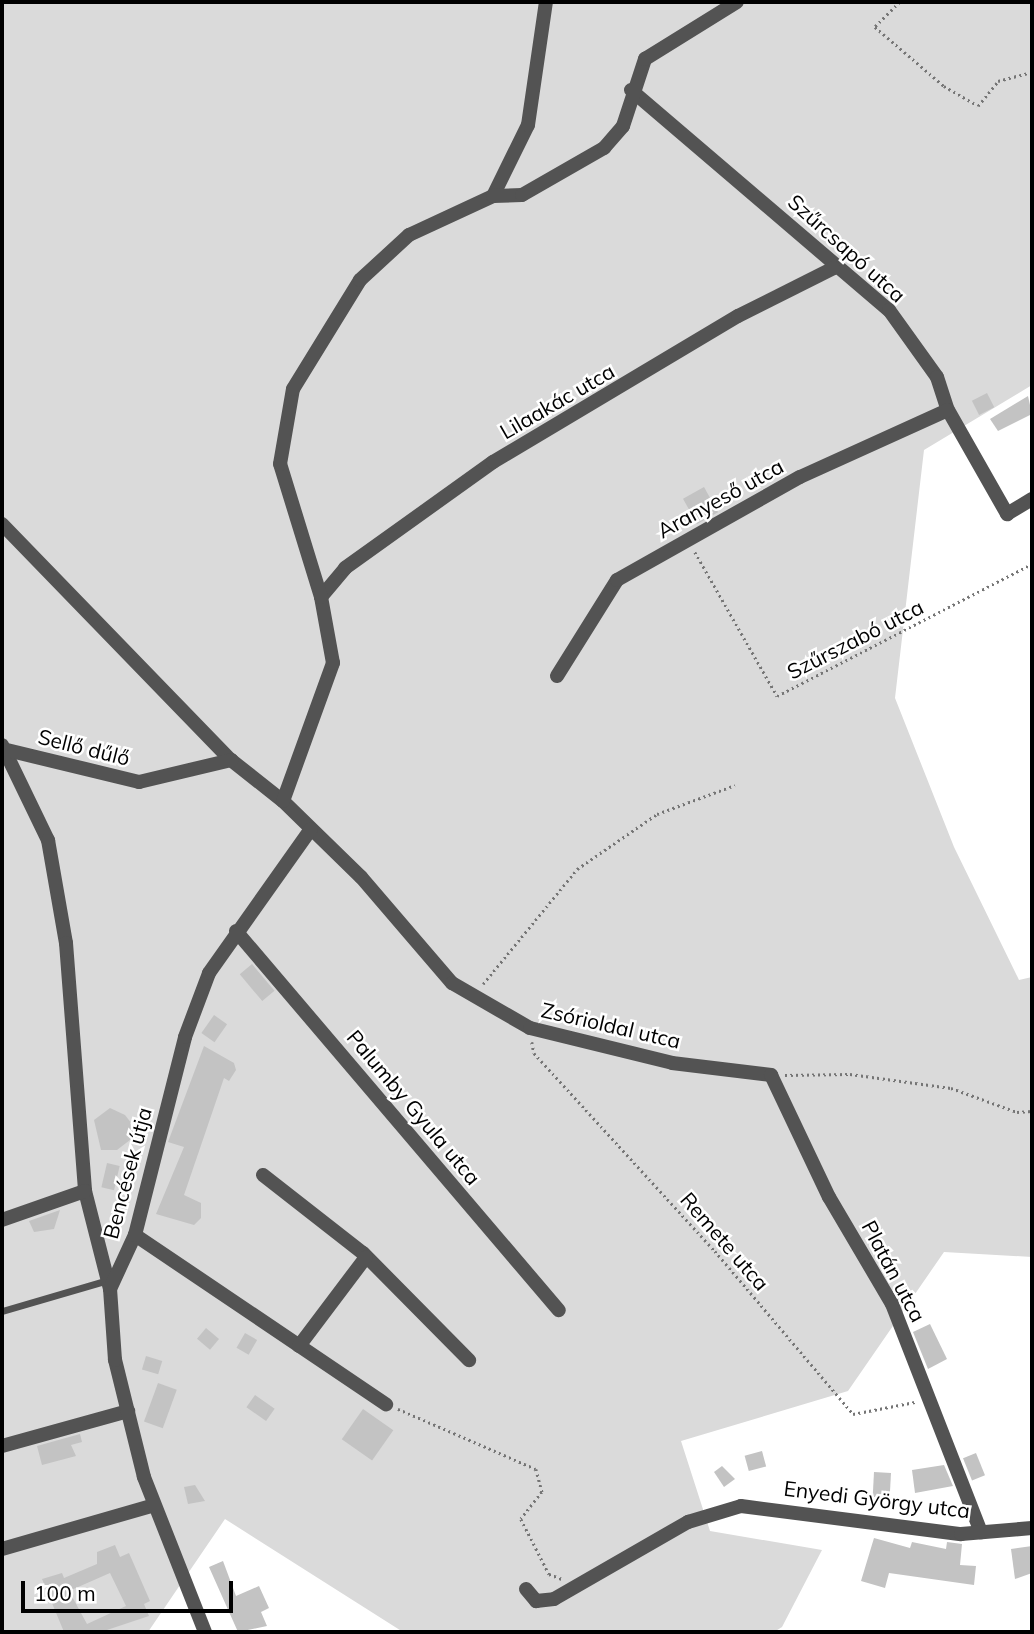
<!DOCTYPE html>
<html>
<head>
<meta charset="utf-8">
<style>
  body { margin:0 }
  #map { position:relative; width:1034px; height:1634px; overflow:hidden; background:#fff; font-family:Mulish,sans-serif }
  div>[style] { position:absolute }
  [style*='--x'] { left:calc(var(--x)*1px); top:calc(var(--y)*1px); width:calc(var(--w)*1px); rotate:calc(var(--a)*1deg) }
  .green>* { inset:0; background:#dadada }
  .building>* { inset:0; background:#c3c3c3; transform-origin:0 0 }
  .path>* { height:2.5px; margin-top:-1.25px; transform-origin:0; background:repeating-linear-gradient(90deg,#757575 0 2px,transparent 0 5.5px) }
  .lane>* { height:7px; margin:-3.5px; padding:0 3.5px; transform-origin:3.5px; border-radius:3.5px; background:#535353 }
  .street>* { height:14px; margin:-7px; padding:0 7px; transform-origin:7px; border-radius:7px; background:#535353 }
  span { translate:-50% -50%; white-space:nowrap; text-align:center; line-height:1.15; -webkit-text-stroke:5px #fff; paint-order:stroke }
  .street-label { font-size:21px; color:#000 }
  .frame { position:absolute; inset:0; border:4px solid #000; pointer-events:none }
  .scale { position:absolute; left:21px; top:1581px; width:212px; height:32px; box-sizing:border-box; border:4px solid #000; border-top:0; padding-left:9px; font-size:21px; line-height:24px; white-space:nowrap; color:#000; -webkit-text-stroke:5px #fff; paint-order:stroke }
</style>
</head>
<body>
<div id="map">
  <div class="green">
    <div style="clip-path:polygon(2px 2px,1032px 2px,1032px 385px,924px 450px,895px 698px,954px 847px,1019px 980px,1032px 977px,1032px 1257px,944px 1252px,848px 1391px,681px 1441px,710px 1531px,822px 1550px,782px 1627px,774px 1632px,403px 1632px,225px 1519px,148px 1632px,2px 1632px)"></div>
  </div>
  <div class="building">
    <div style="left:987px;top:393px;width:16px;height:17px;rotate:63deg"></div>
    <div style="clip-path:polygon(1028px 396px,1032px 414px,998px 431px,990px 419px)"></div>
    <div style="left:704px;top:487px;width:29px;height:24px;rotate:61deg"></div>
    <div style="left:252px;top:964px;width:35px;height:16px;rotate:50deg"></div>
    <div style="left:214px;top:1015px;width:16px;height:22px;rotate:35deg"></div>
    <div style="clip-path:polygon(204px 1046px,234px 1063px,236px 1070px,229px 1081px,224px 1078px,184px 1195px,201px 1203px,201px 1218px,194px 1225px,156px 1214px,184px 1147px,168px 1142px)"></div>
    <div style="clip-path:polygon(110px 1108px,125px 1115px,139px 1133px,117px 1150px,101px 1150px,94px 1120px)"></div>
    <div style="left:107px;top:1163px;width:13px;height:25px;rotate:13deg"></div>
    <div style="clip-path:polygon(60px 1210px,54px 1229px,34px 1232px,29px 1221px)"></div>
    <div style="clip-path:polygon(930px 1324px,947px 1359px,928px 1369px,913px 1332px)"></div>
    <div style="left:206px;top:1328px;width:17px;height:14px;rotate:40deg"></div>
    <div style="left:245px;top:1333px;width:14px;height:17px;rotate:30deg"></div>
    <div style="left:146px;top:1356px;width:17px;height:14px;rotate:17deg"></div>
    <div style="left:158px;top:1383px;width:20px;height:41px;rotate:20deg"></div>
    <div style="left:255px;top:1395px;width:24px;height:15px;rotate:35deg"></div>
    <div style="left:363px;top:1409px;width:37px;height:37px;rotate:35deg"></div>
    <div style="clip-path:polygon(80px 1434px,82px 1442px,71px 1445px,76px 1456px,42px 1465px,37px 1446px)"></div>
    <div style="left:762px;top:1451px;width:16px;height:18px;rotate:75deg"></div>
    <div style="left:976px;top:1453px;width:24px;height:14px;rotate:68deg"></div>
    <div style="clip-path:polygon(944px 1465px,953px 1486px,915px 1493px,912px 1470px)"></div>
    <div style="clip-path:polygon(722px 1466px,735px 1479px,724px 1487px,714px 1472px)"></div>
    <div style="left:874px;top:1472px;width:17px;height:25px;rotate:3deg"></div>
    <div style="clip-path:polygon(195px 1485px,205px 1501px,188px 1504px,184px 1487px)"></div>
    <div style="clip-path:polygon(874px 1538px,910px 1548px,912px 1542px,946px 1549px,947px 1542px,962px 1544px,960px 1565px,976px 1566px,974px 1585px,889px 1573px,885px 1588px,861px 1581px)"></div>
    <div style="clip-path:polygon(evenodd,115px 1545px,120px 1557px,129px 1553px,150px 1601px,144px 1604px,149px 1616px,101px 1632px,64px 1632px,42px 1579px,62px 1573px,64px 1578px,97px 1564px,97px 1552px,115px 1545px,110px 1573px,126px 1606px,87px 1624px,69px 1591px,110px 1573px)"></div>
    <div style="clip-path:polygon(1032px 1546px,1032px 1573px,1015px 1579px,1011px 1549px)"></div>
    <div style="clip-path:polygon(223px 1561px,236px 1596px,259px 1586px,269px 1608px,261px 1612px,267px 1626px,238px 1632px,209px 1567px)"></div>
  </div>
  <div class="path">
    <div style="--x:900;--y:2;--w:35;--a:135"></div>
    <div style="--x:875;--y:27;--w:91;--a:40.5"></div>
    <div style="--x:944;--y:86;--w:39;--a:30"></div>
    <div style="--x:978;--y:106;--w:32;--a:-51"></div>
    <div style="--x:998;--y:81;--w:35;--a:-15"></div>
    <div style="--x:695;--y:552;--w:166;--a:60.3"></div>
    <div style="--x:777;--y:696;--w:287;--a:-27.4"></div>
    <div style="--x:483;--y:984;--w:149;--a:-50.7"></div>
    <div style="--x:577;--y:869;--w:97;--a:-34.5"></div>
    <div style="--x:657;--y:814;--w:83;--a:-20.4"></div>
    <div style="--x:532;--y:1042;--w:11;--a:80"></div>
    <div style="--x:534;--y:1053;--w:268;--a:47.6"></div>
    <div style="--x:715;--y:1251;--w:214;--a:49.7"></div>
    <div style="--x:853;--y:1414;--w:63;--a:-11"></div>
    <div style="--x:785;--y:1075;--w:65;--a:-0.9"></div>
    <div style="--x:850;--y:1074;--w:102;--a:7.9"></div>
    <div style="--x:951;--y:1088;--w:70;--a:20"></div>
    <div style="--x:1017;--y:1112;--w:15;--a:-4"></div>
    <div style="--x:398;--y:1409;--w:150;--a:23.5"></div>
    <div style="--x:536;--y:1469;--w:24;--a:75"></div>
    <div style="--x:542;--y:1492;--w:34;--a:128"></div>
    <div style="--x:521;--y:1519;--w:62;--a:63"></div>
    <div style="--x:549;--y:1574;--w:14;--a:21"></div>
  </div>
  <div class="lane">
    <div style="--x:2;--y:1311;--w:110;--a:-16.3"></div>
  </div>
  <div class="street">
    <div style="--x:631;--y:90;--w:339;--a:40.5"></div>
    <div style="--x:889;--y:310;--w:82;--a:54.4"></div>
    <div style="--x:937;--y:377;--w:35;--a:72"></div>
    <div style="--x:948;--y:410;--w:120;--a:60.4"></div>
    <div style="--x:1007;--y:514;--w:29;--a:-31"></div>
    <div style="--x:493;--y:196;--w:79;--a:-63.8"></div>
    <div style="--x:528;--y:125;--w:124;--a:-81.7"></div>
    <div style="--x:2;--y:524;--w:329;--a:45.9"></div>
    <div style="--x:231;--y:760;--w:66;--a:38.3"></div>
    <div style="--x:283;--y:801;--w:109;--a:44.3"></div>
    <div style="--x:361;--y:877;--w:140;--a:49.4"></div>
    <div style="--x:452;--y:983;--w:90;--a:30"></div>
    <div style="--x:530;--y:1028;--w:146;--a:13.8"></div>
    <div style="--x:672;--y:1063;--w:100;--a:6.9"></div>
    <div style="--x:771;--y:1075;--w:135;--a:64.6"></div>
    <div style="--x:829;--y:1197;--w:124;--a:59.5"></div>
    <div style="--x:892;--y:1304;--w:245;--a:68.7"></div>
    <div style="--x:321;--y:597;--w:38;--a:-50"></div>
    <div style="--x:345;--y:568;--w:182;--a:-35.6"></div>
    <div style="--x:493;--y:462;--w:285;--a:-30.8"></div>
    <div style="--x:738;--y:316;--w:107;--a:-26.6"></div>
    <div style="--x:557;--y:676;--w:113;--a:-58"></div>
    <div style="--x:617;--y:580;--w:210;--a:-29.4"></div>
    <div style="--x:800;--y:477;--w:162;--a:-24.4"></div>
    <div style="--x:2;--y:745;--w:106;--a:64.2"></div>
    <div style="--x:48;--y:840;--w:105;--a:80.1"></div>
    <div style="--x:66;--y:943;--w:249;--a:85.6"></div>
    <div style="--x:85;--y:1191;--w:101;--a:75.7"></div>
    <div style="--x:7;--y:750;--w:136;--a:13.6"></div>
    <div style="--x:139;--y:782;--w:95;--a:-13.4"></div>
    <div style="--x:283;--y:801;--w:147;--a:-70.1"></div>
    <div style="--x:333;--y:663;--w:67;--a:-100.3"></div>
    <div style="--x:321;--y:597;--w:139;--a:-107.1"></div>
    <div style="--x:280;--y:464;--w:76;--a:-80.2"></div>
    <div style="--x:293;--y:389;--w:128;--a:-58.4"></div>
    <div style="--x:360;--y:280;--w:67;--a:-42.6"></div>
    <div style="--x:409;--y:235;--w:93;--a:-24.9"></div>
    <div style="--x:493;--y:196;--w:29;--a:-2"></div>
    <div style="--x:522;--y:195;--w:95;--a:-29.8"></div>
    <div style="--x:604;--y:148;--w:29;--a:-49"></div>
    <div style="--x:623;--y:126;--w:71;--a:-71.8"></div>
    <div style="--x:645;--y:59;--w:108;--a:-31.8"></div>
    <div style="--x:236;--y:931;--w:498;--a:49.6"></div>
    <div style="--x:263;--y:1175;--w:127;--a:38"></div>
    <div style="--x:363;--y:1253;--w:151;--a:45.3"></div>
    <div style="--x:2;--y:1220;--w:88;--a:-19.3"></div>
    <div style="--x:135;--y:1235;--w:303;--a:34"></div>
    <div style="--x:299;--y:1346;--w:111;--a:-53"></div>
    <div style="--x:2;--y:1446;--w:131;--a:-15.5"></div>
    <div style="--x:2;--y:1549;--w:158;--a:-16.1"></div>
    <div style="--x:526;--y:1589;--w:16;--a:50"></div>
    <div style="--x:536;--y:1601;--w:18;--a:-6"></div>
    <div style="--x:554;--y:1599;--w:155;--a:-29.9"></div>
    <div style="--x:688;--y:1522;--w:55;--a:-16.8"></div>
    <div style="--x:741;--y:1506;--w:222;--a:7.3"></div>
    <div style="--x:961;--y:1534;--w:71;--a:-4.8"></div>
    <div style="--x:205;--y:1632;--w:167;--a:-111.5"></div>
    <div style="--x:144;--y:1477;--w:121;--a:-103.9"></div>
    <div style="--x:115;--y:1360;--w:71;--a:-94"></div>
    <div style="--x:110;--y:1289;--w:60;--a:-65.2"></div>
    <div style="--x:135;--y:1235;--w:204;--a:-75.8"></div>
    <div style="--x:185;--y:1037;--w:68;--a:-69.4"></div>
    <div style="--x:209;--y:973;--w:176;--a:-54.7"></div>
  </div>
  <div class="street-label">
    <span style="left:847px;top:248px;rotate:42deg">Szűrcsapó utca</span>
    <span style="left:557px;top:401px;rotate:-30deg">Lilaakác utca</span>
    <span style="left:720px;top:498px;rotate:-29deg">Aranyeső utca</span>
    <span style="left:855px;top:639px;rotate:-27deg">Szűrszabó utca</span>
    <span style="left:84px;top:747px;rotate:14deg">Sellő dűlő</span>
    <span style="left:611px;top:1025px;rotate:13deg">Zsórioldal utca</span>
    <span style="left:414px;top:1107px;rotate:50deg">Palumby Gyula utca</span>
    <span style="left:127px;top:1173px;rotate:-75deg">Bencések útja</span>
    <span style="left:725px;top:1241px;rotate:49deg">Remete utca</span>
    <span style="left:894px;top:1271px;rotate:62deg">Platán utca</span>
    <span style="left:877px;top:1499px;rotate:7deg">Enyedi György utca</span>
  </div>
  <div class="frame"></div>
  <div class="scale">100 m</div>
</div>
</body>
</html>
